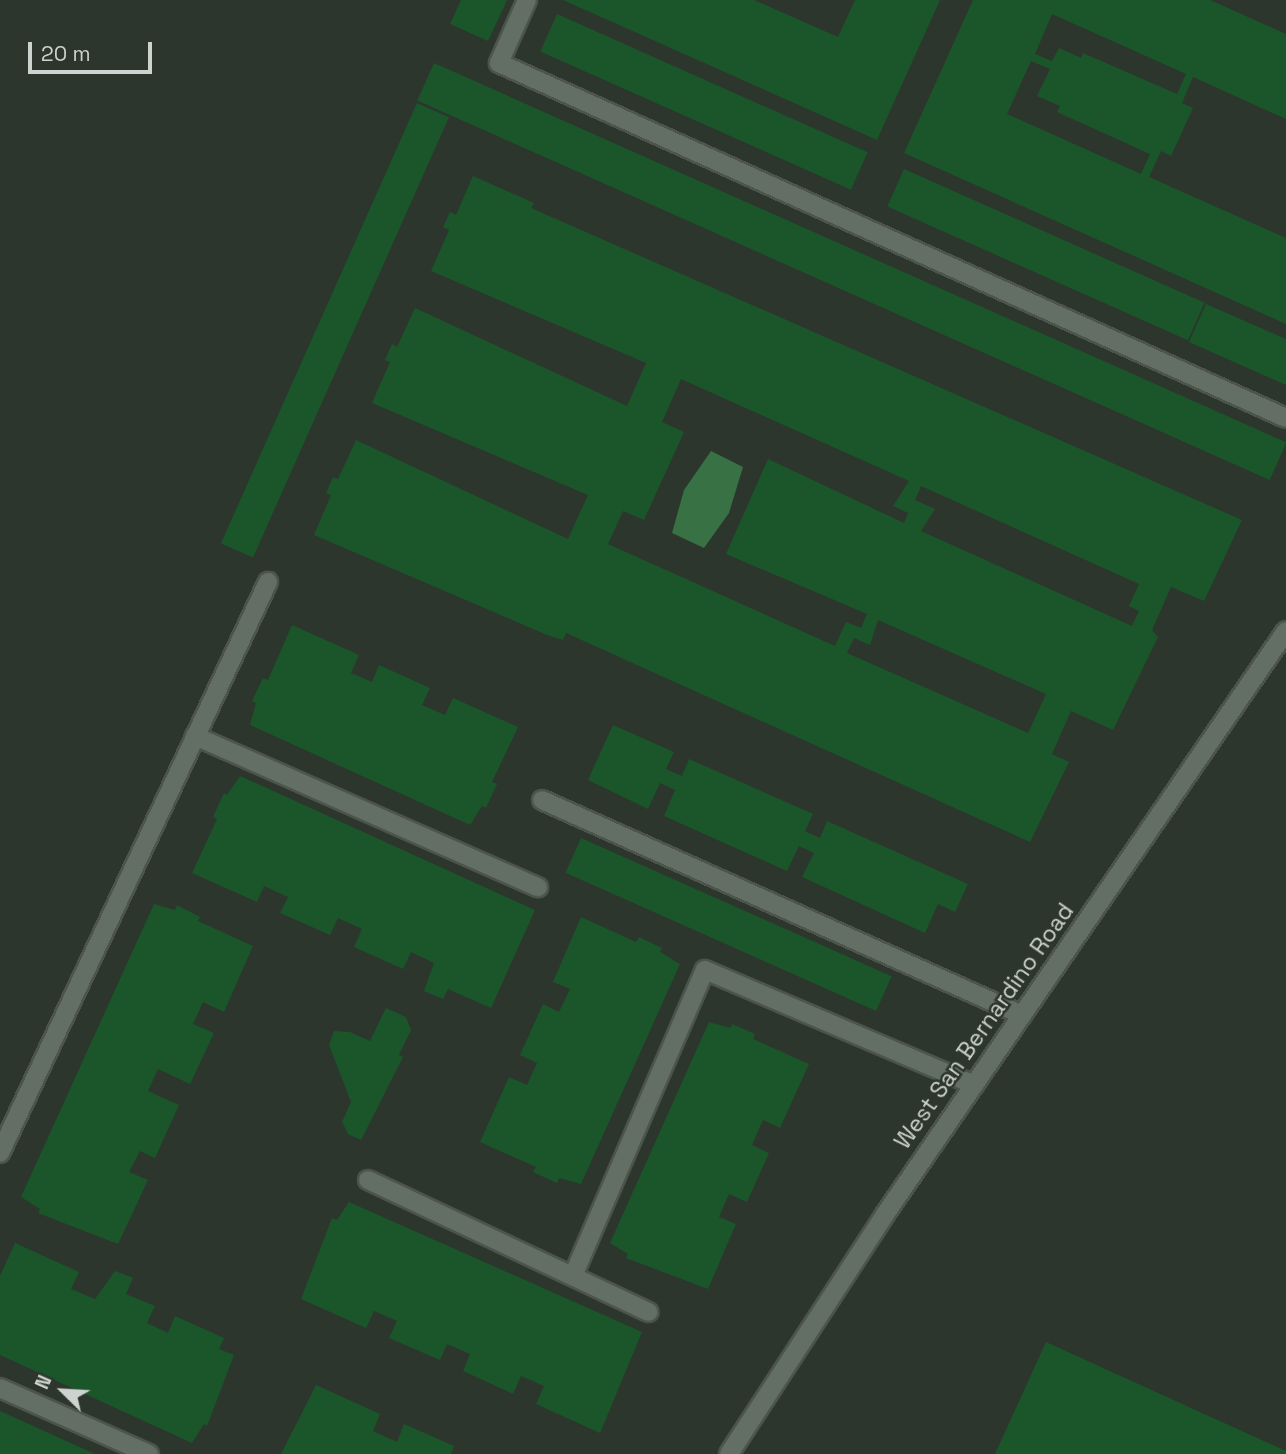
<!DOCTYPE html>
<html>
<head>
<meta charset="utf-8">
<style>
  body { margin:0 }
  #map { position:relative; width:1286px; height:1454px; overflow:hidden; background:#2c362d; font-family:"Space Grotesk",sans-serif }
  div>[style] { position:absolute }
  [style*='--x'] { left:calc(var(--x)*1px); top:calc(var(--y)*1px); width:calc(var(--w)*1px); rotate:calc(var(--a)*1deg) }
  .water>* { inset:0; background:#377144 }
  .building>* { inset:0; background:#1a562a; transform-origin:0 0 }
  .roads { filter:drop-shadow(2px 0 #4c544c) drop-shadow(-2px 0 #4c544c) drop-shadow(0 2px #4c544c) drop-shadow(0 -2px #4c544c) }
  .minor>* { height:18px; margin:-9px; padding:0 9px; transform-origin:9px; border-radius:9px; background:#636e64 }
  span { translate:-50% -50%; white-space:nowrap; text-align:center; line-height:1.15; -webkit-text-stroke:5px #2c362d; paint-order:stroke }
  .street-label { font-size:23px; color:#cdd3ce }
  .north { position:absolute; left:28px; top:1356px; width:70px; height:70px; -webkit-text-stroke:5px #2c362d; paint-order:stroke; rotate:294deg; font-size:19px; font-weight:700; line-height:28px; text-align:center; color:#cdd3ce }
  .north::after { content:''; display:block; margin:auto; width:24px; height:32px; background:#cdd3ce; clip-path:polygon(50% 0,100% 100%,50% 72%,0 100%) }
  .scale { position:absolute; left:28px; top:42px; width:124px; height:32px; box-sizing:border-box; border:4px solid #cdd3ce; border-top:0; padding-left:9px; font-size:21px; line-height:24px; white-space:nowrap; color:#cdd3ce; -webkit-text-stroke:5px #2c362d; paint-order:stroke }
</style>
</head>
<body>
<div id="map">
  <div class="water">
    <div style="clip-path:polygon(711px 451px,743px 467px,729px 513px,704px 548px,672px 533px,684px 490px)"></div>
  </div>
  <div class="building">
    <div style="clip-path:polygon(461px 0,507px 0,488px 41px,450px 24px)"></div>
    <div style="clip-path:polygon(563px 0,754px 0,838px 37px,855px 0,940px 0,877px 140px)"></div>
    <div style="clip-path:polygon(evenodd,973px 0,1210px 0,1286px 34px,1286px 119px,1193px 77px,1182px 103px,1193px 108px,1171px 156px,1161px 151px,1149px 177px,1286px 238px,1286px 324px,904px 153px,973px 0,1052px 14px,1186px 74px,1177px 94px,1083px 53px,1081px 58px,1059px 48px,1052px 61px,1035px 54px,1052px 14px,973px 0,1031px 61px,1050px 69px,1037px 96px,1060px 106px,1057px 112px,1150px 154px,1141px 174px,1007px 114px,1031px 61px)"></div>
    <div style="left:557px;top:14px;width:340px;height:41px;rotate:24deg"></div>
    <div style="left:434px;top:63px;width:933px;height:41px;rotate:24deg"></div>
    <div style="left:417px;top:103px;width:35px;height:482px;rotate:24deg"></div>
    <div style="left:904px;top:169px;width:329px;height:41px;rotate:24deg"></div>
    <div style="clip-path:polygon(evenodd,473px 176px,534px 203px,531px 208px,1242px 520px,1204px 601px,1171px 587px,1152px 630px,1158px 637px,1113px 730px,1071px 711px,1052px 754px,1069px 762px,1030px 842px,566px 633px,563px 640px,547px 635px,314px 535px,331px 495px,326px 493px,333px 477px,338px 479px,356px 440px,568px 539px,588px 495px,372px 403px,390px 362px,385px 360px,392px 344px,397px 347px,415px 308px,627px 406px,646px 363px,431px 271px,449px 230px,443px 227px,450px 212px,456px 215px,473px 176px,681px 379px,909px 481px,893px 506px,908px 513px,904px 523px,768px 459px,726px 554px,867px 614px,861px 628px,846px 622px,835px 646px,608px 544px,623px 511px,644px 520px,684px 432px,662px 422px,681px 379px,473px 176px,921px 486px,1139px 584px,1129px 606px,1139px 611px,1132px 626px,921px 531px,935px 509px,915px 500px,921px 486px,473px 176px,878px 620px,1046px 694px,1028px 733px,847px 653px,854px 638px,870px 645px,878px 620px)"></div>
    <div style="clip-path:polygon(1206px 304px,1286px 339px,1286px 385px,1189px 342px)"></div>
    <div style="clip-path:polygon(292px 625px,359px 655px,351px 673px,372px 682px,379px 665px,430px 688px,422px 705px,445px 715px,453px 698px,518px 727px,492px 782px,497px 784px,486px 808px,482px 806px,470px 825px,250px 725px,256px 703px,252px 701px,263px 678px,268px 680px)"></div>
    <div style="clip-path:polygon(613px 725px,674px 752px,666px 769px,682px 776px,689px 759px,813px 814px,805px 831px,820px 838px,827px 821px,968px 884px,955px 912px,938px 904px,925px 933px,802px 877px,814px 853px,799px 846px,787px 871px,664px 816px,675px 790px,660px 783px,648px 809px,588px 780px)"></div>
    <div style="clip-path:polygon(240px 776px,535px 910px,491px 1008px,448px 989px,443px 999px,424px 991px,434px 963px,411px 952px,403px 969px,354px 947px,362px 929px,338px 918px,330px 935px,280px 913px,288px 897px,264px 886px,257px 902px,192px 873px,217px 819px,213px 817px,224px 793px,227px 795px)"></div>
    <div style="left:581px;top:838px;width:340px;height:38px;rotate:24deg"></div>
    <div style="clip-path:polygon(154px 904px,175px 910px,177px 905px,200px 917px,198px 921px,253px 946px,224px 1012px,203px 1002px,193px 1024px,214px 1033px,190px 1084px,158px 1069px,148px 1091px,179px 1105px,155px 1158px,140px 1151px,129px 1172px,148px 1180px,118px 1244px,38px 1213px,40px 1209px,21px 1197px)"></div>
    <div style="clip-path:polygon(581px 917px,636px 942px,639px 937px,662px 948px,660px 952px,680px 964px,581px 1184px,559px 1178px,557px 1183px,533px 1172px,536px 1167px,480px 1142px,509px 1077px,527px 1085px,537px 1063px,520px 1055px,543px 1004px,559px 1012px,570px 989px,553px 982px)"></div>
    <div style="clip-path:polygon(386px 1008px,406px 1017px,411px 1030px,399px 1055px,403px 1057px,361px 1140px,348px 1134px,342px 1122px,351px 1102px,329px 1045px,334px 1031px,350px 1032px,370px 1041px)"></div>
    <div style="clip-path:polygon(709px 1022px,730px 1028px,732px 1024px,755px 1034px,753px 1039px,809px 1064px,780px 1128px,763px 1120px,752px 1145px,769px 1153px,747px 1202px,729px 1194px,719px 1217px,736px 1224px,708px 1289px,626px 1258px,628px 1254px,610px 1243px)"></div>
    <div style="clip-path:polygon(349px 1202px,642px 1332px,600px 1433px,536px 1404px,544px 1386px,521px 1376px,513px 1394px,463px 1371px,470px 1354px,447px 1344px,440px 1360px,389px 1338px,397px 1321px,374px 1311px,366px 1328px,301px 1299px,332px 1218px,337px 1220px)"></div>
    <div style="clip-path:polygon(15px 1243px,79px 1272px,71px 1289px,95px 1299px,115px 1271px,133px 1278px,126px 1294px,155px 1306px,147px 1323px,168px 1333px,175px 1316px,224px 1338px,219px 1349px,234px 1355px,207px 1426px,204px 1424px,192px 1443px,0 1355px,0 1276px)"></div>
    <div style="clip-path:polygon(1046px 1342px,1286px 1451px,1286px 1454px,995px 1454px)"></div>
    <div style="clip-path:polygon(316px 1385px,380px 1414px,373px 1431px,397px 1442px,404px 1424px,454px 1446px,451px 1454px,281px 1454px)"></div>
    <div style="clip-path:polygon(0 1411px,95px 1454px,0 1454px)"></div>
  </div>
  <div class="roads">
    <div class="minor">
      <div style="--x:527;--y:0;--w:69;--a:114"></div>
      <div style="--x:499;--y:63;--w:863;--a:24.28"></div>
      <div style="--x:195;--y:736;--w:375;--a:23.8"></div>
      <div style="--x:542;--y:800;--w:526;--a:24.13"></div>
      <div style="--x:0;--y:1153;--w:631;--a:-64.86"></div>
      <div style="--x:368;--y:1180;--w:310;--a:25.2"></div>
      <div style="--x:573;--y:1276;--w:333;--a:-66.7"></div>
      <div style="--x:705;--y:970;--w:293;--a:23.1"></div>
      <div style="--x:0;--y:1388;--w:163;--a:23.9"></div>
      <div style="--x:729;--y:1454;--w:288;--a:-56.9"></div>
      <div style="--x:886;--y:1213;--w:706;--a:-55.5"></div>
    </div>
  </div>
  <div class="street-label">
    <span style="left:984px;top:1026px;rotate:-55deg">West San Bernardino Road</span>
  </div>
  <div class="north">N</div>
  <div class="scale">20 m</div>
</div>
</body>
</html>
